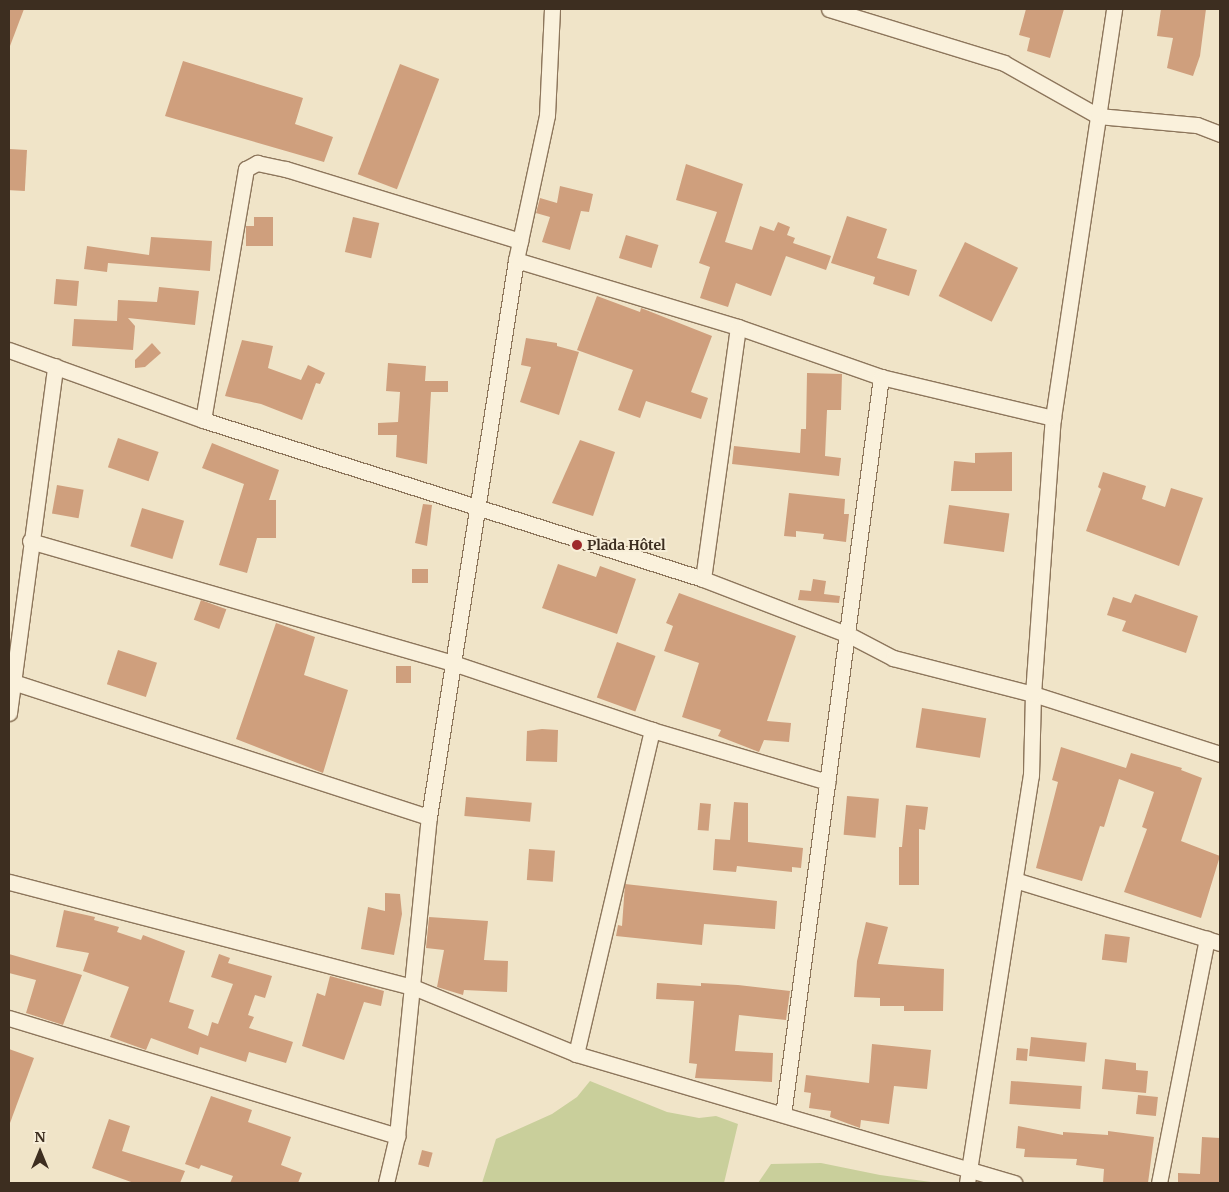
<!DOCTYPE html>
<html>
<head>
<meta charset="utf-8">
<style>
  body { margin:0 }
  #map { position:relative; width:1229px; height:1192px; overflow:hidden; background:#f0e4c8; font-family:Merriweather,serif }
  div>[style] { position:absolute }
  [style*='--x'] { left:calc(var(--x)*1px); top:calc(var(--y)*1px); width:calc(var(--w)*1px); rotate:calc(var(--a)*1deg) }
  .green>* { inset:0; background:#c9cf9b }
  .building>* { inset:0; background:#cf9f7d; transform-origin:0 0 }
  .roads { filter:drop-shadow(1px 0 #8d765c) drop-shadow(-1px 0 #8d765c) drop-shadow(0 1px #8d765c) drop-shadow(0 -1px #8d765c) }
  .minor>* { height:15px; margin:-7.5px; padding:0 7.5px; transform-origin:7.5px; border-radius:7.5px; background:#faf1dc }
  .dots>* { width:14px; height:14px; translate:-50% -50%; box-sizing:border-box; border:2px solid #f7eed8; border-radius:50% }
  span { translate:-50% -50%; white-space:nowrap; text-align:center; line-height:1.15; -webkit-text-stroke:4px #f7eed8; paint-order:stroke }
  .poi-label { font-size:14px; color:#3d2e20; font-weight:700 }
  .left { translate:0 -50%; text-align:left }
  .frame { position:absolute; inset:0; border:10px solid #3d2e20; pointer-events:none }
  .north { position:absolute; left:15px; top:1127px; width:50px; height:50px; -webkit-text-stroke:4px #f7eed8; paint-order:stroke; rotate:0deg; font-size:14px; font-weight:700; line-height:20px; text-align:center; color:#3d2e20 }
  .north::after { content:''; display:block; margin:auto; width:18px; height:22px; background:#3d2e20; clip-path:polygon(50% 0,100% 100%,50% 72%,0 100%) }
</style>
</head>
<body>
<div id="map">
  <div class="green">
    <div style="clip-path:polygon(590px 1081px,667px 1112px,699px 1118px,716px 1116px,738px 1124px,724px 1183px,482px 1183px,496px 1139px,552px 1114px,577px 1097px)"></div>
    <div style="clip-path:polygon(821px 1163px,880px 1175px,938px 1183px,758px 1183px,771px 1164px)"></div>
  </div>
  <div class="building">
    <div style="clip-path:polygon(9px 9px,24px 9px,10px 46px,9px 46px)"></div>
    <div style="clip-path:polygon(1026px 9px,1064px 9px,1050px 58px,1027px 51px,1030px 38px,1019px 35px)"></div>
    <div style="clip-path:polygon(1161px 9px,1206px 9px,1200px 56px,1193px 76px,1167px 68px,1173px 38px,1157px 36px)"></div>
    <div style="clip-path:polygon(183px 61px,303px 98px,295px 124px,333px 137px,324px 162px,165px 116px)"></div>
    <div style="left:400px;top:64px;width:42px;height:118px;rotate:21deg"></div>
    <div style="left:9px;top:149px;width:18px;height:41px;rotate:3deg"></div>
    <div style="clip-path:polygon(686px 164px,743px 184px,725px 242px,752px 250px,760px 226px,774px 231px,778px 222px,790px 227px,787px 235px,795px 238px,793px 243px,831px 256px,826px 270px,786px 256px,771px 296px,736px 283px,728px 307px,700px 298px,710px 267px,699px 263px,717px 212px,676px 200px)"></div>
    <div style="clip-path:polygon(560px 186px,593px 194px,589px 212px,581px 211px,570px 250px,542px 242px,550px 217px,536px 213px,540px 198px,557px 203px)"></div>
    <div style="clip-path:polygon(847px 216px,887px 229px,877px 258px,917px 270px,909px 296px,873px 284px,875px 277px,831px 263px)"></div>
    <div style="clip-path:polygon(254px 217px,273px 217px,273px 246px,246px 246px,246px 226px,254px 226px)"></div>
    <div style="left:353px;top:217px;width:27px;height:36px;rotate:13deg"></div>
    <div style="left:626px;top:235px;width:34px;height:24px;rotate:17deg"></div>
    <div style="clip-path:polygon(151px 237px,212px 241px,210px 271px,108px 263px,107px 272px,84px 269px,87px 246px,149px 255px)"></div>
    <div style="left:965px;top:242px;width:59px;height:60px;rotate:26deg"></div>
    <div style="left:56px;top:279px;width:23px;height:25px;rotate:5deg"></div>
    <div style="clip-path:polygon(159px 287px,199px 291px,195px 325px,128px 318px,135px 326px,133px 350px,72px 346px,74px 319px,117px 321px,118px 300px,157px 302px)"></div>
    <div style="clip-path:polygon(597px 296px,640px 312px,641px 308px,712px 336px,691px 392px,708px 398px,701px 419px,646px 401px,640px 418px,618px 410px,633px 370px,577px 350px)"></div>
    <div style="clip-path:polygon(526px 338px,557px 343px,557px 346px,579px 352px,559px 415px,520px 402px,531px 367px,521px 365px)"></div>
    <div style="clip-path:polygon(242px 340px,273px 346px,268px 368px,301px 380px,308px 365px,325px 373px,320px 384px,316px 383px,302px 420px,261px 404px,225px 396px)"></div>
    <div style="clip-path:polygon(152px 343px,161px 353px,145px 367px,135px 368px,135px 360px)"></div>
    <div style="clip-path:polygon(388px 363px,426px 366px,425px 381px,448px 381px,448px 392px,431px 392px,427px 464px,396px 457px,397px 435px,378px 435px,378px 423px,398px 422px,400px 392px,386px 391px)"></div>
    <div style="clip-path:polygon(807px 373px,842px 374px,841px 410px,827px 410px,825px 456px,841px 458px,839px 476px,732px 464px,734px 446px,800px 453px,801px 429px,806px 429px)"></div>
    <div style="left:118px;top:438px;width:43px;height:31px;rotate:19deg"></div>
    <div style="clip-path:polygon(580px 440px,615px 452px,593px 516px,552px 503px)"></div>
    <div style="clip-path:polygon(212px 443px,279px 470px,269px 500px,276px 500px,276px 538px,257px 538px,247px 573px,219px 565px,244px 484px,202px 468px)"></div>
    <div style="clip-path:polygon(1012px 452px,1012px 491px,951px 491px,954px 461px,975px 463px,975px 453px)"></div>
    <div style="clip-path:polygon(1103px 472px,1146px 486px,1142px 499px,1165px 507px,1171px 488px,1203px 498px,1179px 566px,1086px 531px,1101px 489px,1098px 487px)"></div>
    <div style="left:57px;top:485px;width:27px;height:29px;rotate:10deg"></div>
    <div style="clip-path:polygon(789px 493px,845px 499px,844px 514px,849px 514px,846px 542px,823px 539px,824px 534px,796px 531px,796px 537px,784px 536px)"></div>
    <div style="clip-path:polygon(423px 504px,432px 505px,427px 546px,415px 543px)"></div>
    <div style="left:949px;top:505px;width:61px;height:39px;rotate:8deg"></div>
    <div style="left:142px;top:508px;width:44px;height:40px;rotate:17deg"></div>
    <div style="clip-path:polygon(558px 564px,596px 577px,600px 566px,636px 579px,617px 634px,542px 608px)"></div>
    <div style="left:412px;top:569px;width:16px;height:14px"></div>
    <div style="clip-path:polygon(813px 579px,826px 581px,824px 594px,840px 596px,839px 603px,798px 600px,800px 590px,811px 591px)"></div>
    <div style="clip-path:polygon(679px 593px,796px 636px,767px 721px,791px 723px,789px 742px,764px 740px,759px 752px,718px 736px,721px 730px,682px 717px,699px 663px,664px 651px,673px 626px,666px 623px)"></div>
    <div style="clip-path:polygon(1135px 594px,1198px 616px,1186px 653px,1122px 631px,1126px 621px,1107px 615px,1113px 597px,1131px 603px)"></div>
    <div style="left:201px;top:600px;width:27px;height:21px;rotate:20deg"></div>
    <div style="clip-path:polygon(276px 623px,315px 637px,304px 675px,348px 690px,323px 773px,236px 739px)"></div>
    <div style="left:617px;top:642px;width:41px;height:59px;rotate:20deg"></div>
    <div style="left:118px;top:650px;width:41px;height:36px;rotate:18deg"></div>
    <div style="left:396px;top:666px;width:15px;height:17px"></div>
    <div style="left:922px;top:708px;width:65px;height:40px;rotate:9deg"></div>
    <div style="clip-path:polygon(542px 729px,558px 730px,557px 762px,526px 761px,527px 731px)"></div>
    <div style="clip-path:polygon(1061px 747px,1126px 768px,1131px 753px,1182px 768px,1181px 770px,1202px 778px,1181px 841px,1220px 856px,1201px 918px,1124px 892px,1147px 829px,1142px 827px,1154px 792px,1119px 779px,1104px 827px,1100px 826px,1082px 881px,1036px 868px,1058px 782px,1052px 780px)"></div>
    <div style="left:847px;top:796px;width:32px;height:39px;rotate:5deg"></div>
    <div style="left:466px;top:797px;width:66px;height:19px;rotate:5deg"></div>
    <div style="clip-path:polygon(734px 802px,748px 803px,748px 842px,803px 848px,801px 868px,792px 867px,792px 872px,737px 866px,736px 872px,713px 870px,715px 839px,730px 840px)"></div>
    <div style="left:700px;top:803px;width:11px;height:27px;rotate:5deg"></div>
    <div style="clip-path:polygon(906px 805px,928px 807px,925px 830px,919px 829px,919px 885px,899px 885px,899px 847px,902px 847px)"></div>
    <div style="left:529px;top:849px;width:26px;height:31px;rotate:4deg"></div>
    <div style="clip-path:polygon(625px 884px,777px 901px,775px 929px,704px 924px,702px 945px,616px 936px,618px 925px,622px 926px)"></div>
    <div style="clip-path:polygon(385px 893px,400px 894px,402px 914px,394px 955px,361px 949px,368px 907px,385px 911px)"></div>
    <div style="clip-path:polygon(64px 910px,95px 917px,94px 920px,119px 927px,117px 932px,141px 940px,143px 935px,185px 951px,169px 1002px,194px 1010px,188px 1028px,208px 1036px,212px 1022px,218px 1024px,233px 984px,211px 977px,219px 954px,230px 958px,228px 963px,272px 976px,265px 998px,255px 995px,248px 1015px,254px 1017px,249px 1028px,293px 1042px,286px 1063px,249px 1052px,246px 1062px,200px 1047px,198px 1055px,151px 1038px,146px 1050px,110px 1037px,129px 987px,83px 971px,89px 953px,56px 947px)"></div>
    <div style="clip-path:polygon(429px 917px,488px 921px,484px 960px,508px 961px,507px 992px,464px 990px,463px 995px,437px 987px,444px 950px,426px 948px)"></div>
    <div style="clip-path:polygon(866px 922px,888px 927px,878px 964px,944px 969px,943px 1011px,904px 1011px,904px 1006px,880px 1006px,880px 998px,854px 997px,857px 961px)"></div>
    <div style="left:1105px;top:934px;width:25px;height:26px;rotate:7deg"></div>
    <div style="clip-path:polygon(9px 954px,82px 975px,63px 1025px,26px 1013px,36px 980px,9px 973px)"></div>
    <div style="clip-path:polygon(330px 976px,384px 991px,381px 1006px,364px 1002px,344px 1060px,302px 1046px,317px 993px,325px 996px)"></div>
    <div style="clip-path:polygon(657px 983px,701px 986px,701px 983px,738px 985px,790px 991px,786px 1020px,739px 1015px,735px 1051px,773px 1053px,772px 1082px,695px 1078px,697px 1064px,689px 1063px,694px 1001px,656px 999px)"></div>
    <div style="left:1031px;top:1037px;width:56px;height:19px;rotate:6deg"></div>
    <div style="clip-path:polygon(872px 1044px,931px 1050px,927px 1089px,894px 1086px,889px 1124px,861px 1120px,860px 1128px,830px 1117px,831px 1111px,809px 1108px,811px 1093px,804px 1092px,806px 1075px,869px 1083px)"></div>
    <div style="left:1017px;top:1048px;width:11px;height:12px;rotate:5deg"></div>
    <div style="clip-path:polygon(9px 1049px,34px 1058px,10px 1123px,9px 1123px)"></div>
    <div style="clip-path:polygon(1105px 1059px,1136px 1063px,1136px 1070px,1148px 1071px,1146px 1093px,1102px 1089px)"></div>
    <div style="left:1011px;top:1081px;width:71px;height:23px;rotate:4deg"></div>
    <div style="left:1138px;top:1095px;width:20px;height:19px;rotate:6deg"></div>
    <div style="clip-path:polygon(211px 1096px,252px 1110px,248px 1122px,291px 1137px,281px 1165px,302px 1173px,298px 1183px,230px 1183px,233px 1176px,201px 1165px,199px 1169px,185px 1164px)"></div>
    <div style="clip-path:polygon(109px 1119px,130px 1126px,122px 1151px,185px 1171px,180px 1183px,134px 1183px,92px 1168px)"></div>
    <div style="clip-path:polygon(1018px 1126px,1063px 1135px,1063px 1132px,1108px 1135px,1108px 1131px,1154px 1137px,1148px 1183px,1103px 1183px,1104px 1169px,1076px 1165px,1077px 1159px,1024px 1157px,1025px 1149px,1016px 1148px)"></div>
    <div style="clip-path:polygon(1202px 1137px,1220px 1138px,1220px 1183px,1178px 1183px,1178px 1173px,1200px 1174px)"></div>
    <div style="left:422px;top:1150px;width:11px;height:15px;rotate:15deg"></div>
  </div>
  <div class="roads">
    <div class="minor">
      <div style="--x:829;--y:9;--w:183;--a:17.1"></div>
      <div style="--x:1004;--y:63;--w:108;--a:29.4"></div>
      <div style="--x:1098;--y:116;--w:99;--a:5.2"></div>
      <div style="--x:1197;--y:125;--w:25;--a:21"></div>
      <div style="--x:516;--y:260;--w:232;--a:16.8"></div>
      <div style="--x:738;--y:327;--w:151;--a:19.3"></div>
      <div style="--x:881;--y:377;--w:744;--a:97.56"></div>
      <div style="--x:9;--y:350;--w:206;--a:19.8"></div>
      <div style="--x:203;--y:420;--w:525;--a:17.64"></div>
      <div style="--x:703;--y:579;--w:156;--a:21"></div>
      <div style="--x:849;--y:635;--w:50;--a:27.6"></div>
      <div style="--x:893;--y:658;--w:145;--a:14.4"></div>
      <div style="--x:1033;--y:694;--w:196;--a:17.8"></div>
      <div style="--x:881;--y:377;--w:177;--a:13.4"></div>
      <div style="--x:203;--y:420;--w:255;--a:-80.3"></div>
      <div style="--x:246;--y:169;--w:13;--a:-29"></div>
      <div style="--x:257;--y:163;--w:30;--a:12"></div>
      <div style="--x:286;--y:169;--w:245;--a:17.1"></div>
      <div style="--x:30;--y:541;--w:440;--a:16.1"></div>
      <div style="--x:453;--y:663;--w:210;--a:18.6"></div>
      <div style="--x:652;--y:730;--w:183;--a:16.5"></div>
      <div style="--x:703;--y:579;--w:254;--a:-82.1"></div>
      <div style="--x:13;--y:682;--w:437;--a:18"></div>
      <div style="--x:9;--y:713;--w:350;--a:-82.4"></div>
      <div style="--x:1015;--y:880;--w:214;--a:17.1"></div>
      <div style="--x:9;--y:882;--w:417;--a:14.6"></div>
      <div style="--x:413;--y:987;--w:176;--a:22.3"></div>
      <div style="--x:576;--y:1054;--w:457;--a:16.4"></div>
      <div style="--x:9;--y:1018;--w:406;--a:16.9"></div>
      <div style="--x:576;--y:1054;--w:333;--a:-76.8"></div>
      <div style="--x:386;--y:1183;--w:48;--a:-76.8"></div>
      <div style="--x:397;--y:1136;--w:321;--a:-84.3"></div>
      <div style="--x:429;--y:817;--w:564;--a:-81.12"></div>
      <div style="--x:516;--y:260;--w:148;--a:-77.9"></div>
      <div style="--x:547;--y:115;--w:106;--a:-87.3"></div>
      <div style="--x:967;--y:1183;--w:413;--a:-81.1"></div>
      <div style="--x:1031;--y:775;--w:81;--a:-88.6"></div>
      <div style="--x:1033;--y:694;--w:277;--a:-85.9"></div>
      <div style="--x:1053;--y:418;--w:414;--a:-81.5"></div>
      <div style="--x:1159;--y:1183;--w:249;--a:-78.9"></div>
    </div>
  </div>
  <div class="dots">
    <div style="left:577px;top:545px;background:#9e2a2b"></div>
  </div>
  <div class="poi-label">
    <span class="left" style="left:587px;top:545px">Plada Hôtel</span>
  </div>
  <div class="frame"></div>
  <div class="north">N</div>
</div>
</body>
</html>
